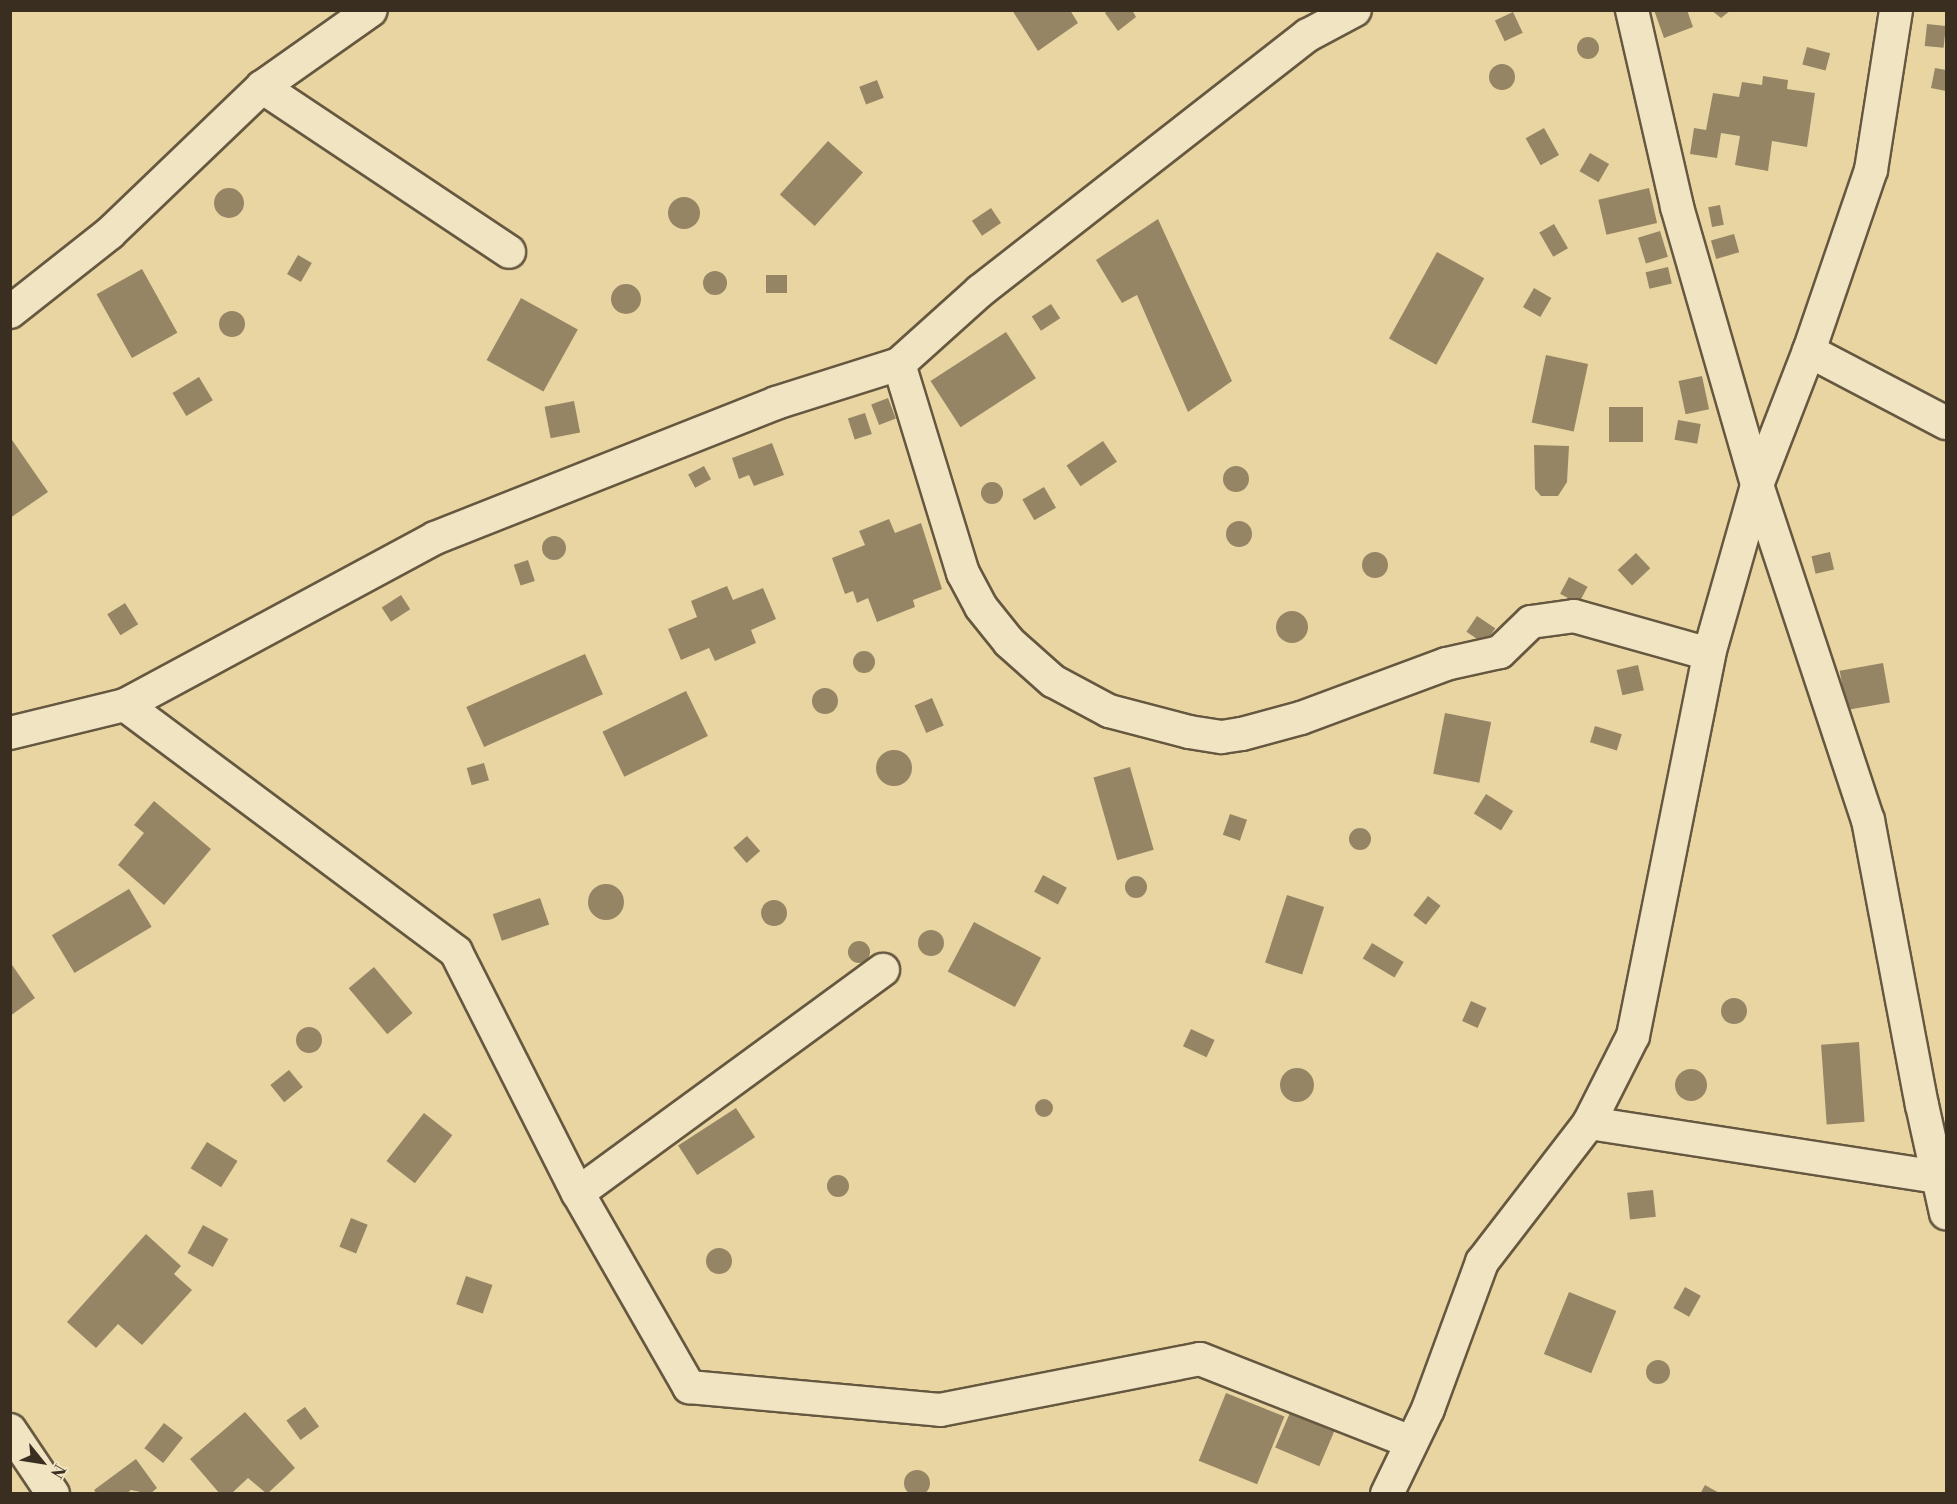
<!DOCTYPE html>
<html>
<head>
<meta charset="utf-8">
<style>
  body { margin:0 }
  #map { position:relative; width:1957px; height:1504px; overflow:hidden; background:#e9d5a2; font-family:"Libre Bodoni",serif }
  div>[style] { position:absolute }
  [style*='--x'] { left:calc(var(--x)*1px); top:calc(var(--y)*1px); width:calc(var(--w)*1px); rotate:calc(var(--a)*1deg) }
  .building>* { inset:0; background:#958564; transform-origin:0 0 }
  .round { border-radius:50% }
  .roads { filter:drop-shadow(2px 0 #665840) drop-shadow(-2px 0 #665840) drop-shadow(0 2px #665840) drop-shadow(0 -2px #665840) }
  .minor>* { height:32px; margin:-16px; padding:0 16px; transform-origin:16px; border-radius:16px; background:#f1e4c3 }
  span { translate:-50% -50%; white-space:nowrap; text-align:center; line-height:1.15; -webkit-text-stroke:4.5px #f1e4c3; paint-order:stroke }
  .frame { position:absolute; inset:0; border:12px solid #3a2e20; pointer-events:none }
  .north { position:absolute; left:12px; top:1432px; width:60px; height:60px; -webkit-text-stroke:4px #f1e4c3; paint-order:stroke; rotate:120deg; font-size:16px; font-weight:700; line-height:24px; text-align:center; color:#3a2e20 }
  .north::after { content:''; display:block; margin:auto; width:21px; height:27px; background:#3a2e20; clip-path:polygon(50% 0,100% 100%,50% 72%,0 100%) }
</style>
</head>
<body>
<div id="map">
  <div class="building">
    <div style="clip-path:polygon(1012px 10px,1070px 10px,1078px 23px,1038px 51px)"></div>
    <div style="clip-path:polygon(1109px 10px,1132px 10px,1136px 17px,1118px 31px,1105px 13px)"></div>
    <div style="clip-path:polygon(1654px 10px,1687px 10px,1693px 27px,1664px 38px)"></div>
    <div style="clip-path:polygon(1711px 10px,1731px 10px,1721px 18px)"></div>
    <div style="left:1513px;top:12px;width:23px;height:20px;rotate:65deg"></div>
    <div style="left:1927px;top:24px;width:19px;height:22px;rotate:6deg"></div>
    <div class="round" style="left:1577px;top:37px;width:22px;height:22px"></div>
    <div style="left:1807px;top:47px;width:24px;height:18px;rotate:15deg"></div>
    <div class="round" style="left:1489px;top:64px;width:26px;height:26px"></div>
    <div style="clip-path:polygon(1935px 68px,1946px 70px,1946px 91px,1931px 88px)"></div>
    <div style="clip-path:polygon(1763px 76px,1788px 80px,1787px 89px,1815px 93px,1807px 147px,1772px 141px,1768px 171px,1735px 165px,1740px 136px,1721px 133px,1717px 158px,1690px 154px,1694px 128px,1706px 130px,1713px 93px,1739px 97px,1742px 82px,1762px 85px)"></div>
    <div style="left:877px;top:80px;width:19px;height:19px;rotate:69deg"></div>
    <div style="left:1544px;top:128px;width:31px;height:21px;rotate:61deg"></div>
    <div style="left:828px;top:141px;width:47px;height:72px;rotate:42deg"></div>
    <div style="left:1590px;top:153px;width:22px;height:21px;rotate:30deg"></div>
    <div class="round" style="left:214px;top:188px;width:30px;height:30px"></div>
    <div style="left:1649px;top:188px;width:36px;height:52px;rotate:77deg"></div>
    <div class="round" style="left:668px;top:197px;width:32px;height:32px"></div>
    <div style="left:1720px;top:205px;width:20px;height:12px;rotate:79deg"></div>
    <div style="left:991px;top:208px;width:18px;height:23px;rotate:56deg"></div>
    <div style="clip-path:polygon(1158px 219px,1232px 381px,1188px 412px,1137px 295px,1122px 303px,1096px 260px)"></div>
    <div style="left:1554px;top:224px;width:28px;height:17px;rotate:60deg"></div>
    <div style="left:1660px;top:231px;width:27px;height:23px;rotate:73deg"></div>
    <div style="left:1734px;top:234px;width:19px;height:24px;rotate:74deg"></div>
    <div style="left:1437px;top:252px;width:54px;height:99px;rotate:29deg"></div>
    <div style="left:298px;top:255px;width:16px;height:22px;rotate:30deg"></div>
    <div style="left:1668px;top:267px;width:17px;height:23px;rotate:77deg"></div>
    <div style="left:142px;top:269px;width:73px;height:52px;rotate:61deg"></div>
    <div class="round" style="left:703px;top:271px;width:24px;height:24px"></div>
    <div style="left:766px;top:275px;width:21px;height:18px"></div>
    <div class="round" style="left:611px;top:284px;width:30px;height:30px"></div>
    <div style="left:1534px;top:288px;width:20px;height:22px;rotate:30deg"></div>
    <div style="left:521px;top:298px;width:65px;height:71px;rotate:29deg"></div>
    <div style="left:1051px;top:304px;width:17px;height:23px;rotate:57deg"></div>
    <div class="round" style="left:219px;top:311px;width:26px;height:26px"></div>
    <div style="left:1006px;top:332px;width:55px;height:90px;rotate:57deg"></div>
    <div style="left:1546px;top:355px;width:43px;height:69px;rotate:12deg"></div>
    <div style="left:1702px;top:376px;width:34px;height:24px;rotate:78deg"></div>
    <div style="left:199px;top:377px;width:27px;height:31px;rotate:59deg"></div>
    <div style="left:888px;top:398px;width:22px;height:18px;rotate:69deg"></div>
    <div style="left:574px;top:401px;width:32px;height:30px;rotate:79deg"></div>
    <div style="left:1609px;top:407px;width:34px;height:35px"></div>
    <div style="left:865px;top:413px;width:22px;height:18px;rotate:72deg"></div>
    <div style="left:1678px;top:420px;width:23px;height:20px;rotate:10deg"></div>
    <div style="clip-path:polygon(10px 437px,48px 492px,10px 518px)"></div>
    <div style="left:1103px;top:441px;width:25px;height:44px;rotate:56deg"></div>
    <div style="clip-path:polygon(772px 443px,784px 475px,754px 486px,749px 475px,739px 479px,732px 458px)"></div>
    <div style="clip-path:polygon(1534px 445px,1569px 446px,1567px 482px,1558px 496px,1541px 496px,1535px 489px)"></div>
    <div class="round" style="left:1223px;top:466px;width:26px;height:26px"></div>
    <div style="left:704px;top:466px;width:15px;height:18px;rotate:62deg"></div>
    <div class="round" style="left:981px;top:482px;width:22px;height:22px"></div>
    <div style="left:1044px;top:487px;width:24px;height:25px;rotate:60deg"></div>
    <div style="clip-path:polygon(889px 519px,895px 533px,921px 523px,942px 589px,913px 600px,915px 607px,877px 622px,868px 598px,857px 603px,853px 591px,845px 594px,832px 558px,865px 545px,859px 531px)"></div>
    <div class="round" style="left:1226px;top:521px;width:26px;height:26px"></div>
    <div class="round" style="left:542px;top:536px;width:24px;height:24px"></div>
    <div class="round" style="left:1362px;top:552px;width:26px;height:26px"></div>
    <div style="left:1830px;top:552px;width:18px;height:19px;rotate:77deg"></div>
    <div style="left:1636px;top:553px;width:21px;height:25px;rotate:47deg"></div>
    <div style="left:528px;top:560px;width:22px;height:15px;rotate:72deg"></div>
    <div style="left:1569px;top:577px;width:21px;height:19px;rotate:28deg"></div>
    <div style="clip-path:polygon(727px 586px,733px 600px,763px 588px,776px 619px,751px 630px,756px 643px,715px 661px,709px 648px,681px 660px,668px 629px,697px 617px,691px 601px)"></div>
    <div style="left:401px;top:595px;width:17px;height:23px;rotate:57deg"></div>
    <div style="left:125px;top:603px;width:25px;height:21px;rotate:58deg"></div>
    <div class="round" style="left:1276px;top:611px;width:32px;height:32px"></div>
    <div style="left:1477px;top:616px;width:22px;height:19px;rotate:34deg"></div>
    <div class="round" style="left:853px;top:651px;width:22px;height:22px"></div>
    <div style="left:585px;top:654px;width:44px;height:130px;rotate:66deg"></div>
    <div style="left:1883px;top:663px;width:40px;height:44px;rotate:80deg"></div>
    <div style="left:1638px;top:665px;width:26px;height:22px;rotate:77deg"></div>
    <div class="round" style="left:812px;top:688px;width:26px;height:26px"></div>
    <div style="left:686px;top:691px;width:50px;height:93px;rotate:64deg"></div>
    <div style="left:932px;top:698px;width:30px;height:19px;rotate:67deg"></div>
    <div style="left:1445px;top:713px;width:47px;height:62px;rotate:11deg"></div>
    <div style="left:1595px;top:726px;width:28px;height:17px;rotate:17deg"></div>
    <div class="round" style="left:876px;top:750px;width:36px;height:36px"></div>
    <div style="left:484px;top:763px;width:18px;height:18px;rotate:74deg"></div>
    <div style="left:1130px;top:767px;width:86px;height:38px;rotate:74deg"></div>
    <div style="left:1486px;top:794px;width:32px;height:23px;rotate:32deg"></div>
    <div style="clip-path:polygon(154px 801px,211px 849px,164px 905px,118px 865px,144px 833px,134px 825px)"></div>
    <div style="left:1230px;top:814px;width:18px;height:22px;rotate:19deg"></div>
    <div class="round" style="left:1349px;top:828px;width:22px;height:22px"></div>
    <div style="left:747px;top:836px;width:20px;height:18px;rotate:49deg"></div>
    <div style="left:1043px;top:875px;width:27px;height:19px;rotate:28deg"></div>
    <div class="round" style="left:1125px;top:876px;width:22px;height:22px"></div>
    <div class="round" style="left:588px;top:884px;width:36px;height:36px"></div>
    <div style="left:129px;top:889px;width:44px;height:90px;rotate:59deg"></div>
    <div style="left:1287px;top:895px;width:39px;height:71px;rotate:18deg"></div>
    <div style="left:1428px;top:896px;width:16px;height:24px;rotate:38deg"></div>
    <div style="left:540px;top:898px;width:28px;height:50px;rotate:71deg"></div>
    <div class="round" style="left:761px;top:900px;width:26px;height:26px"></div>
    <div style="left:974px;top:922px;width:76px;height:56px;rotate:28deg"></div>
    <div class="round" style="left:918px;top:930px;width:26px;height:26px"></div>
    <div class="round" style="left:848px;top:941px;width:22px;height:22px"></div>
    <div style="left:1372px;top:943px;width:37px;height:18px;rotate:31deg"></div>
    <div style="clip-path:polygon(10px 962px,35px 998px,10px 1016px)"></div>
    <div style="left:374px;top:967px;width:60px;height:33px;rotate:50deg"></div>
    <div class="round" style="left:1721px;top:998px;width:26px;height:26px"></div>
    <div style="left:1471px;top:1001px;width:17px;height:22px;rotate:24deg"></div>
    <div class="round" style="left:296px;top:1027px;width:26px;height:26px"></div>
    <div style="left:1191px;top:1029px;width:26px;height:19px;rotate:25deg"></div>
    <div style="left:1859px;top:1042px;width:80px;height:38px;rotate:86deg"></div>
    <div class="round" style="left:1280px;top:1068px;width:34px;height:34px"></div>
    <div class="round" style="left:1675px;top:1069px;width:32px;height:32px"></div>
    <div style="left:289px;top:1070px;width:22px;height:24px;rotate:51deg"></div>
    <div class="round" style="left:1035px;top:1099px;width:18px;height:18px"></div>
    <div style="left:736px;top:1108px;width:35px;height:69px;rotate:57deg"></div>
    <div style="left:424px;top:1113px;width:36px;height:61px;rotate:38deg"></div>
    <div style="left:207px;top:1142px;width:36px;height:31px;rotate:32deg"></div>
    <div class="round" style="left:827px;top:1175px;width:22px;height:22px"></div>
    <div style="left:1653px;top:1190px;width:27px;height:26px;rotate:84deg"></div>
    <div style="left:351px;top:1218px;width:18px;height:31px;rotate:22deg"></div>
    <div style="left:203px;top:1225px;width:29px;height:32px;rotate:29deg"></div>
    <div style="clip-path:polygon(146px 1234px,181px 1266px,174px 1274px,192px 1290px,142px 1345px,118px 1324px,96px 1348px,67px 1322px)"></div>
    <div class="round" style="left:706px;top:1248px;width:26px;height:26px"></div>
    <div style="left:466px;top:1276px;width:28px;height:30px;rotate:19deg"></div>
    <div style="left:1685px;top:1287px;width:18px;height:24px;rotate:29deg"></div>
    <div style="left:1569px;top:1292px;width:51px;height:67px;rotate:22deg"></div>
    <div class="round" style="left:1646px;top:1360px;width:24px;height:24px"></div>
    <div style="left:1226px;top:1393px;width:63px;height:73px;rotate:22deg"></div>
    <div style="left:305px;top:1407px;width:24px;height:23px;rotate:54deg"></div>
    <div style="left:1292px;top:1408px;width:48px;height:43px;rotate:23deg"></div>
    <div style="clip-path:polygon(245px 1412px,295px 1468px,267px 1494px,248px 1478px,231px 1494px,220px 1494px,190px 1459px)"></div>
    <div style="left:164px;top:1423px;width:24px;height:32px;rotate:38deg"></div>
    <div style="clip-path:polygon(136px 1459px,157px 1488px,150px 1494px,131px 1490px,126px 1494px,97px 1494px,94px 1490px)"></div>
    <div class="round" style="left:904px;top:1470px;width:26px;height:26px"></div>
    <div style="clip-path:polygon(1705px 1485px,1721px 1494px,1700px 1494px)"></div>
  </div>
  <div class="roads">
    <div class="minor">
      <div style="--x:1632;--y:10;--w:202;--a:77.1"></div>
      <div style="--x:1677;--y:207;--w:289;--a:73.9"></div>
      <div style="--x:1757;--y:485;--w:353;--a:71.7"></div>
      <div style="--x:1868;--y:820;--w:290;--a:79.3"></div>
      <div style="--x:1922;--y:1105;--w:111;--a:77.5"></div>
      <div style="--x:262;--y:87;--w:297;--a:33.7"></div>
      <div style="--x:10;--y:312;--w:127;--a:-38.3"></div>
      <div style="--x:110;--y:233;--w:211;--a:-43.8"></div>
      <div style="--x:262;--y:87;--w:133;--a:-35.2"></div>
      <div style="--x:1809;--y:351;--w:155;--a:27.7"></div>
      <div style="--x:899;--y:364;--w:219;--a:73"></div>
      <div style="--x:963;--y:573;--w:38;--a:62"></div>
      <div style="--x:981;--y:607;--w:45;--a:51.3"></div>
      <div style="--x:1009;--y:642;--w:59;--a:41.6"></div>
      <div style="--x:1053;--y:681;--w:64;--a:28.2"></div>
      <div style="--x:1109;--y:711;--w:83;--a:14.7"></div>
      <div style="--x:1189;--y:732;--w:33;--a:9"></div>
      <div style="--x:1222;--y:737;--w:20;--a:-9"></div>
      <div style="--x:1242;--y:734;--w:61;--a:-15.2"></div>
      <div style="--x:1301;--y:718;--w:155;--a:-20.4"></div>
      <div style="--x:1446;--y:664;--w:55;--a:-12.5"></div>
      <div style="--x:1500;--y:652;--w:43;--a:-44.1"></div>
      <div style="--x:1531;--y:622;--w:43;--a:-7.9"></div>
      <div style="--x:1574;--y:616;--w:140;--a:15.7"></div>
      <div style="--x:125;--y:705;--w:413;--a:36.7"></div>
      <div style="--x:456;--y:952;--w:270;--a:63.2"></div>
      <div style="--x:578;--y:1193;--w:224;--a:60.2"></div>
      <div style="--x:689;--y:1387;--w:252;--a:5.2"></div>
      <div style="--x:940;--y:1410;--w:265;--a:-11.1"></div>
      <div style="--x:1200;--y:1359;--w:227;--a:21.5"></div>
      <div style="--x:10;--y:733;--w:118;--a:-13.7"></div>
      <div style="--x:125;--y:705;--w:352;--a:-28.3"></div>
      <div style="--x:435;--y:538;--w:367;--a:-21.6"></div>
      <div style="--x:776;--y:403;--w:129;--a:-17.6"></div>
      <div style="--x:899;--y:364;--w:109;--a:-42"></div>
      <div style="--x:980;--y:291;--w:416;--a:-38"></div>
      <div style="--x:1308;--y:35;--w:53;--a:-28"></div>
      <div style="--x:1589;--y:1123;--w:354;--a:8.8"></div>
      <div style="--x:578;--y:1193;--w:378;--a:-36.2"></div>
      <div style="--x:10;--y:1430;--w:77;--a:56.1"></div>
      <div style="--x:1387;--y:1494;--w:94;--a:-64.2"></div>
      <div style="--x:1428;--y:1409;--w:157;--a:-69.8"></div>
      <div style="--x:1482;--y:1262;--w:175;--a:-52.4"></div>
      <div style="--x:1589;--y:1123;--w:97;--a:-63.2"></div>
      <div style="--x:1633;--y:1036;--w:389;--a:-78.7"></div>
      <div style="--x:1709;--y:654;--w:176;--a:-74.1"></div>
      <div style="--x:1757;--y:485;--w:144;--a:-68.8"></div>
      <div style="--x:1809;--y:351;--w:191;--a:-71.1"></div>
      <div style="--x:1871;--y:170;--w:162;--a:-81.1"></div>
    </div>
  </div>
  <div class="frame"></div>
  <div class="north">N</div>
</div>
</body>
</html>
